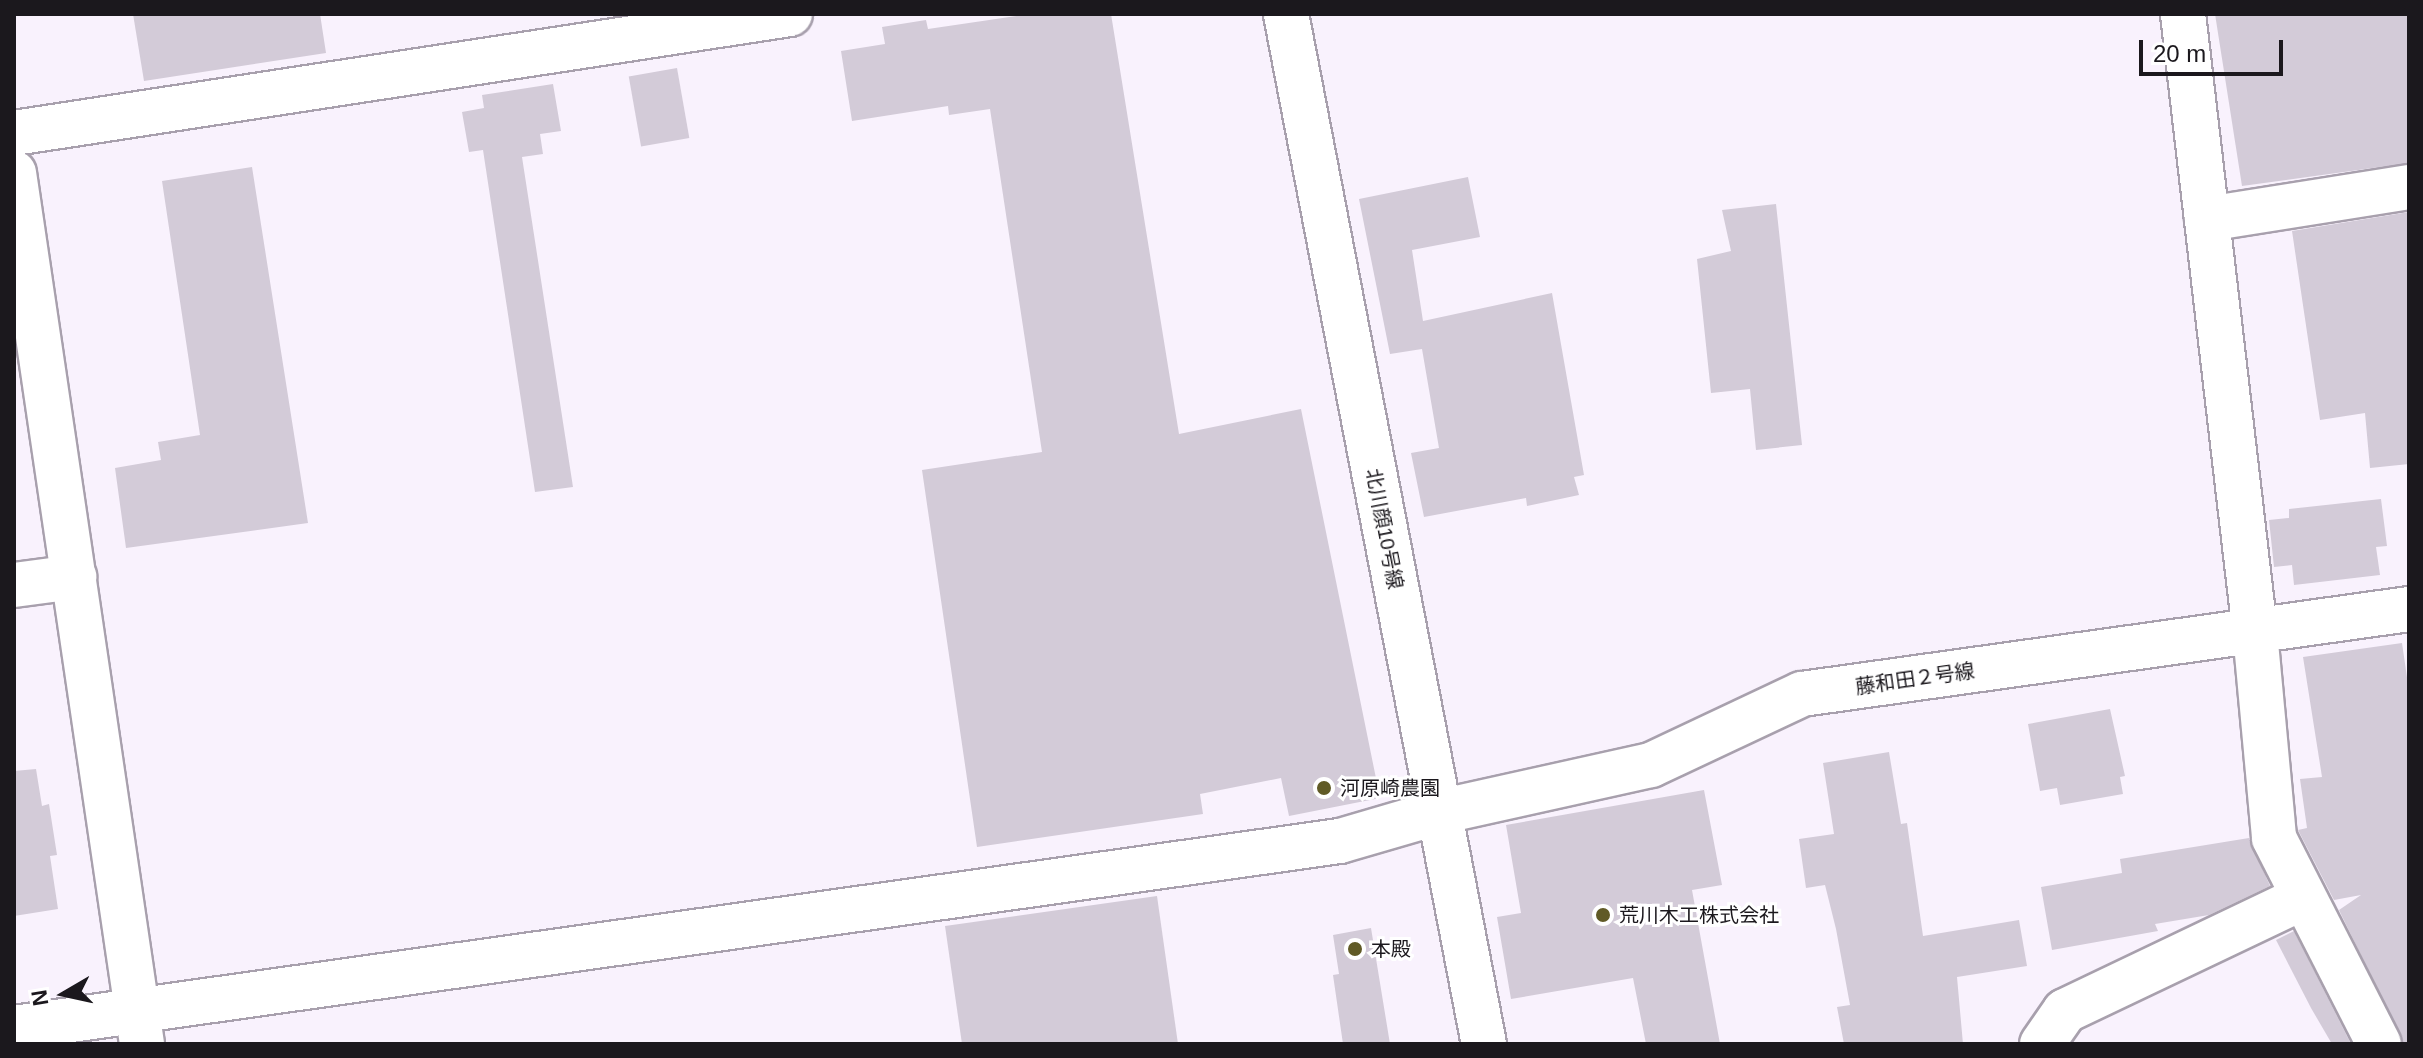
<!DOCTYPE html>
<html>
<head>
<meta charset="utf-8">
<style>
  body { margin:0 }
  #map { position:relative; width:2423px; height:1058px; overflow:hidden; background:#f9f2fd; font-family:Helvetica,"Noto Sans JP",sans-serif }
  div>[style] { position:absolute }
  [style*='--x'] { left:calc(var(--x)*1px); top:calc(var(--y)*1px); width:calc(var(--w)*1px); rotate:calc(var(--a)*1deg) }
  .building>* { inset:0; background:#d3cbd8; transform-origin:0 0 }
  .roads { filter:drop-shadow(2px 0 #a8a0ad) drop-shadow(-2px 0 #a8a0ad) drop-shadow(0 2px #a8a0ad) drop-shadow(0 -2px #a8a0ad) }
  .minor>* { height:44px; margin:-22px; padding:0 22px; transform-origin:22px; border-radius:22px; background:#fff }
  .tertiary>* { height:44px; margin:-22px; padding:0 22px; transform-origin:22px; border-radius:22px; background:#fff }
  .dots>* { width:22px; height:22px; translate:-50% -50%; box-sizing:border-box; border:4px solid #fff; border-radius:50% }
  span { translate:-50% -50%; white-space:nowrap; text-align:center; line-height:1.15; -webkit-text-stroke:6px #fff; paint-order:stroke }
  .street-label { font-size:20px; color:#1b181d }
  .poi-label { font-size:20px; color:#1b181d }
  .left { translate:0 -50%; text-align:left }
  .frame { position:absolute; inset:0; border:16px solid #1b181d; pointer-events:none }
  .north { position:absolute; left:24px; top:954px; width:80px; height:80px; -webkit-text-stroke:6px #fff; paint-order:stroke; rotate:261deg; font-size:22px; font-weight:700; line-height:32px; text-align:center; color:#1b181d }
  .north::after { content:''; display:block; margin:auto; width:28px; height:36px; background:#1b181d; clip-path:polygon(50% 0,100% 100%,50% 72%,0 100%) }
  .scale { position:absolute; left:2139px; top:40px; width:144px; height:36px; box-sizing:border-box; border:4px solid #1b181d; border-top:0; padding-left:10px; font-size:24px; line-height:28px; white-space:nowrap; color:#1b181d; -webkit-text-stroke:6px #fff; paint-order:stroke }
</style>
</head>
<body>
<div id="map">
  <div class="building">
    <div style="clip-path:polygon(133px 14px,320px 14px,326px 53px,144px 81px)"></div>
    <div style="clip-path:polygon(1029px 14px,1111px 14px,1179px 434px,1301px 409px,1380px 798px,1289px 816px,1281px 778px,1200px 794px,1203px 814px,977px 847px,922px 470px,1042px 452px,990px 109px,949px 115px,948px 106px,852px 121px,841px 51px,885px 44px,882px 27px,926px 20px,928px 29px)"></div>
    <div style="clip-path:polygon(2215px 14px,2409px 14px,2409px 163px,2242px 186px)"></div>
    <div style="left:677px;top:68px;width:71px;height:49px;rotate:80deg"></div>
    <div style="clip-path:polygon(553px 84px,561px 131px,540px 134px,543px 154px,522px 157px,573px 487px,535px 492px,483px 150px,469px 152px,462px 112px,484px 108px,482px 95px)"></div>
    <div style="clip-path:polygon(252px 167px,308px 523px,126px 548px,115px 468px,161px 460px,158px 442px,200px 435px,162px 181px)"></div>
    <div style="clip-path:polygon(1468px 177px,1480px 237px,1412px 250px,1423px 321px,1552px 293px,1584px 475px,1574px 477px,1579px 495px,1527px 506px,1526px 498px,1424px 517px,1411px 453px,1439px 448px,1422px 349px,1390px 354px,1359px 199px)"></div>
    <div style="clip-path:polygon(1776px 204px,1802px 445px,1756px 450px,1750px 389px,1711px 393px,1697px 259px,1731px 251px,1722px 210px)"></div>
    <div style="clip-path:polygon(2409px 212px,2409px 464px,2370px 468px,2365px 413px,2320px 420px,2292px 231px)"></div>
    <div style="clip-path:polygon(2381px 499px,2387px 546px,2376px 547px,2380px 575px,2294px 585px,2292px 565px,2274px 567px,2269px 520px,2289px 518px,2289px 509px)"></div>
    <div style="clip-path:polygon(2402px 643px,2409px 691px,2409px 1044px,2404px 1044px,2339px 910px,2361px 895px,2334px 900px,2298px 830px,2307px 828px,2300px 779px,2322px 777px,2303px 657px)"></div>
    <div style="clip-path:polygon(2110px 709px,2125px 776px,2120px 777px,2123px 794px,2060px 805px,2057px 788px,2040px 791px,2028px 724px)"></div>
    <div style="clip-path:polygon(1889px 752px,1901px 824px,1907px 823px,1923px 936px,2019px 920px,2027px 966px,1957px 977px,1963px 1044px,1844px 1044px,1837px 1007px,1850px 1005px,1836px 929px,1825px 885px,1806px 888px,1799px 839px,1834px 834px,1823px 763px)"></div>
    <div style="clip-path:polygon(36px 769px,42px 806px,49px 804px,57px 855px,50px 856px,58px 909px,14px 916px,14px 771px)"></div>
    <div style="clip-path:polygon(1704px 790px,1722px 885px,1692px 890px,1720px 1044px,1646px 1044px,1633px 978px,1511px 999px,1497px 917px,1521px 913px,1506px 825px)"></div>
    <div style="clip-path:polygon(2249px 838px,2270px 886px,2209px 915px,2155px 924px,2158px 931px,2052px 950px,2041px 887px,2122px 873px,2120px 859px)"></div>
    <div style="clip-path:polygon(1157px 896px,1178px 1044px,962px 1044px,945px 926px)"></div>
    <div style="clip-path:polygon(1371px 928px,1390px 1044px,1343px 1044px,1333px 975px,1339px 974px,1333px 935px)"></div>
    <div style="clip-path:polygon(2294px 931px,2351px 1044px,2332px 1044px,2311px 1008px,2276px 940px)"></div>
  </div>
  <div class="roads">
    <div class="minor">
      <div style="--x:2183;--y:14;--w:622;--a:83.35"></div>
      <div style="--x:2255;--y:632;--w:207;--a:84.7"></div>
      <div style="--x:2274;--y:838;--w:231;--a:63"></div>
      <div style="--x:14;--y:133;--w:785;--a:-8.72"></div>
      <div style="--x:14;--y:173;--w:880;--a:81.64"></div>
      <div style="--x:2207;--y:219;--w:205;--a:-9"></div>
      <div style="--x:14;--y:585;--w:61;--a:-7.6"></div>
      <div style="--x:14;--y:1028;--w:1339;--a:-8.03"></div>
      <div style="--x:1340;--y:841;--w:103;--a:-16.3"></div>
      <div style="--x:1439;--y:812;--w:217;--a:-12.5"></div>
      <div style="--x:1651;--y:765;--w:167;--a:-25.2"></div>
      <div style="--x:1802;--y:694;--w:613;--a:-7.97"></div>
      <div style="--x:2042;--y:1044;--w:40;--a:-55.1"></div>
      <div style="--x:2065;--y:1011;--w:260;--a:-25.5"></div>
    </div>
    <div class="tertiary">
      <div style="--x:1286;--y:14;--w:1049;--a:79.12"></div>
    </div>
  </div>
  <div class="dots">
    <div style="left:1324px;top:788px;background:#605a26"></div>
    <div style="left:1603px;top:915px;background:#605a26"></div>
    <div style="left:1355px;top:949px;background:#605a26"></div>
  </div>
  <div class="street-label">
    <span style="left:1384px;top:529px;rotate:79deg">北川顔10号線</span>
    <span style="left:1915px;top:679px;rotate:-8deg">藤和田２号線</span>
  </div>
  <div class="poi-label">
    <span class="left" style="left:1340px;top:788px">河原崎農園</span>
    <span class="left" style="left:1619px;top:915px">荒川木工株式会社</span>
    <span class="left" style="left:1371px;top:949px">本殿</span>
  </div>
  <div class="frame"></div>
  <div class="north">N</div>
  <div class="scale">20 m</div>
</div>
</body>
</html>
